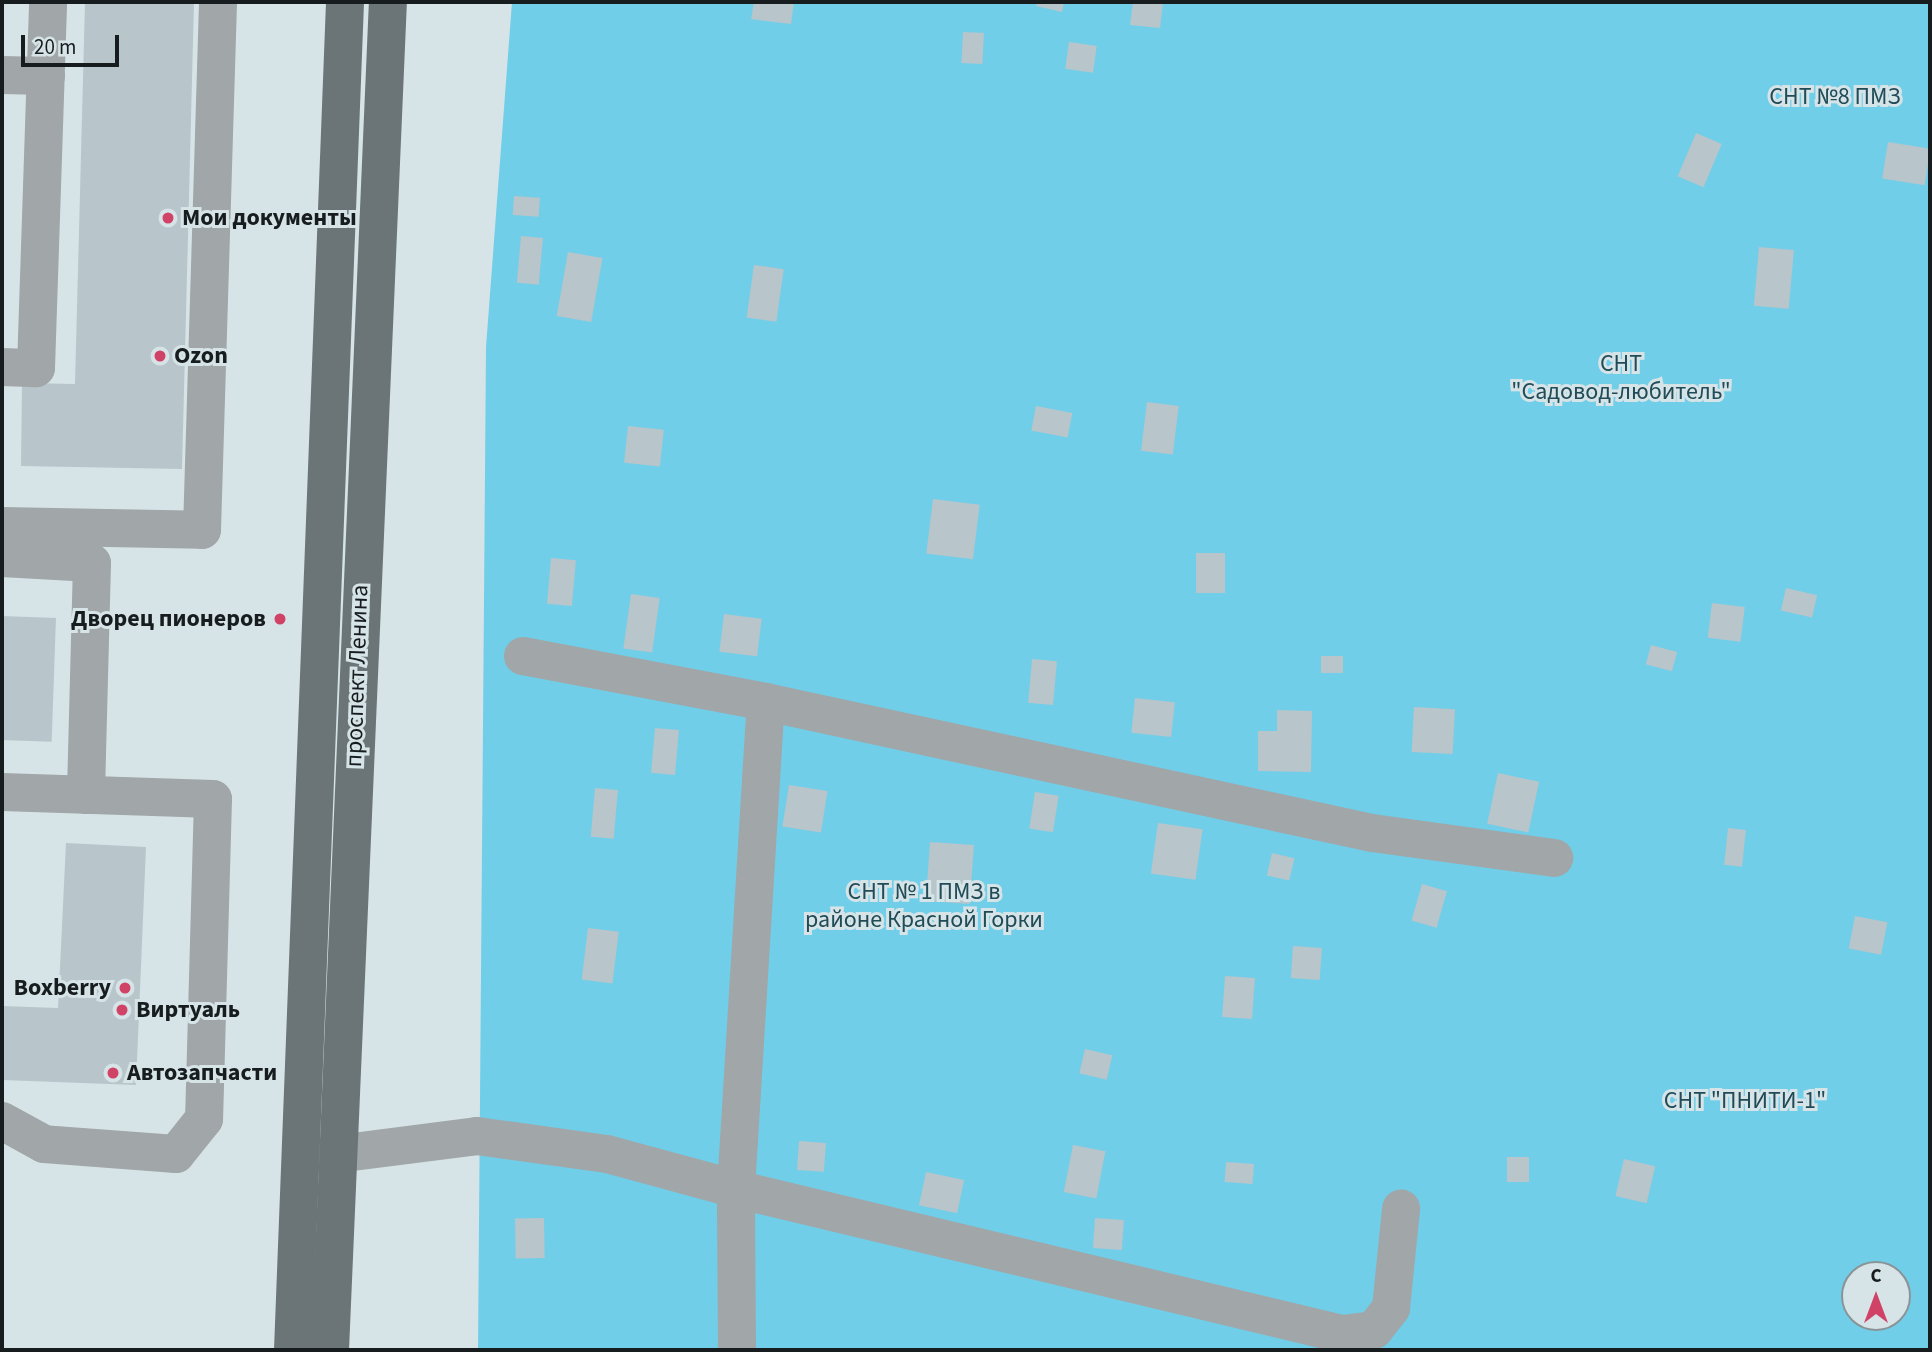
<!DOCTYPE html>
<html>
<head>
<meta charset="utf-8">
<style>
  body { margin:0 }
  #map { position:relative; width:1932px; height:1352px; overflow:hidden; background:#d6e4e8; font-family:"Source Sans 3",sans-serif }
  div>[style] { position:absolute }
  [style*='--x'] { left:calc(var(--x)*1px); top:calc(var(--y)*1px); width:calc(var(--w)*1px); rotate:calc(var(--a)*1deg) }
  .green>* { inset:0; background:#71cee9 }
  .building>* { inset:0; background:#b8c5ca; transform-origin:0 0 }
  .minor>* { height:38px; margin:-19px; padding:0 19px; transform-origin:19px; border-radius:19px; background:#a1a6a8 }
  .major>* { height:38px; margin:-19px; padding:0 19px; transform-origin:19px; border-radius:19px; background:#6b7578 }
  .dots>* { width:19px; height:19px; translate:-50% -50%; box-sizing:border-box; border:4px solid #d6e4e8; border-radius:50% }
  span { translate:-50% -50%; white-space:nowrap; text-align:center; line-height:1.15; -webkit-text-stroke:6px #d6e4e8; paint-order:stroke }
  .park-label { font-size:24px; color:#204b57 }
  .poi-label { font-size:24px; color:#171c1e; font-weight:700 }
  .left { translate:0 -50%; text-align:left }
  .right { translate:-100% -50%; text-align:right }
  .street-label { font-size:24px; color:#171c1e }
  .frame { position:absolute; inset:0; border:4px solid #171c1e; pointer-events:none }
  .north { position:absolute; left:1841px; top:1261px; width:70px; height:70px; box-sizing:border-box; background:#d6e4e8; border:2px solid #8a9497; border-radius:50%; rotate:0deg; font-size:19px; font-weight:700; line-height:28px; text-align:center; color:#171c1e }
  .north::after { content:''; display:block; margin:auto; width:24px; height:32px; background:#d14267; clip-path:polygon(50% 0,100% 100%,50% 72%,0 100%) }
  .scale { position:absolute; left:21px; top:35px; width:98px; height:32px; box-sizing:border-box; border:4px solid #171c1e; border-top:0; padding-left:9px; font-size:21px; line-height:24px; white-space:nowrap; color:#171c1e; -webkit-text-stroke:5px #d6e4e8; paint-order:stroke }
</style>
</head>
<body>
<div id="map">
  <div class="green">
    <div style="clip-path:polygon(evenodd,512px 2px,1930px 2px,1930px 1350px,478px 1350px,486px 347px,512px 2px,1855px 1275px,1897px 1275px,1897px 1317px,1855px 1317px,1855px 1275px)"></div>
  </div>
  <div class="building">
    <div style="clip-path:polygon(85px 2px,194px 2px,182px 469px,21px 466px,22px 383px,75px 384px)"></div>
    <div style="clip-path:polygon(754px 2px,794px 2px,791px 24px,751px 19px)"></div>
    <div style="clip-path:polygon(1037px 2px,1064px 2px,1062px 12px,1036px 6px)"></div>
    <div style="clip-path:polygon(1133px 2px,1163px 2px,1160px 28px,1130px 25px)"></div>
    <div style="left:963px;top:32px;width:21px;height:31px;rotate:3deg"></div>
    <div style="left:1069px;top:42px;width:28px;height:27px;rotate:8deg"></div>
    <div style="left:1696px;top:133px;width:28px;height:47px;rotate:23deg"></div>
    <div style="left:1888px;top:142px;width:43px;height:37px;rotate:9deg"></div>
    <div style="left:514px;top:196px;width:26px;height:19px;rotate:4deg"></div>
    <div style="left:521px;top:236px;width:22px;height:47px;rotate:5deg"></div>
    <div style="left:1759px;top:247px;width:35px;height:59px;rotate:5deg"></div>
    <div style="left:568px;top:252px;width:35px;height:65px;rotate:10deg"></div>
    <div style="left:754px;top:265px;width:30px;height:53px;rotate:8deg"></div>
    <div style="left:1147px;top:402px;width:32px;height:49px;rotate:7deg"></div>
    <div style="left:1036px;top:406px;width:37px;height:25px;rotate:11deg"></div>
    <div style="left:628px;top:426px;width:36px;height:37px;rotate:6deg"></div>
    <div style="left:933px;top:499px;width:47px;height:55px;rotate:7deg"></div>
    <div style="left:1196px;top:553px;width:29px;height:40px"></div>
    <div style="left:551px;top:558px;width:25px;height:46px;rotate:5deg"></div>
    <div style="left:1786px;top:588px;width:32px;height:23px;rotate:13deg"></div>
    <div style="left:631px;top:594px;width:29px;height:55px;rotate:8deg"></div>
    <div style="left:1712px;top:603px;width:33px;height:35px;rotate:7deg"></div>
    <div style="left:724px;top:614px;width:38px;height:38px;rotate:7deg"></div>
    <div style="left:2px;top:616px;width:54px;height:124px;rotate:2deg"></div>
    <div style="left:1651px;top:645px;width:27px;height:20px;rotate:15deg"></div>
    <div style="left:1321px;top:656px;width:22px;height:17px"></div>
    <div style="left:1032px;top:659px;width:25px;height:44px;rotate:5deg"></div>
    <div style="left:1135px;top:698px;width:40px;height:35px;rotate:6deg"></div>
    <div style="left:1414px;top:707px;width:41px;height:45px;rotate:3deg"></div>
    <div style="clip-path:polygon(1277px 710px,1312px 711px,1311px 772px,1258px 771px,1258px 731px,1277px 731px)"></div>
    <div style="left:655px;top:728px;width:24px;height:45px;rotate:5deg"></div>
    <div style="left:1498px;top:773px;width:42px;height:52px;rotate:12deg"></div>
    <div style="left:789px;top:785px;width:39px;height:42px;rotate:9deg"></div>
    <div style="left:595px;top:788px;width:23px;height:49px;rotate:5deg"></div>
    <div style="left:1035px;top:792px;width:24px;height:37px;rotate:9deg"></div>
    <div style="left:1158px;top:823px;width:45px;height:51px;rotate:8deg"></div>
    <div style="left:1728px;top:828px;width:18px;height:37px;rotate:6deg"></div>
    <div style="left:930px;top:842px;width:44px;height:59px;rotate:4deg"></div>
    <div style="clip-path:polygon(66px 843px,146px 847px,136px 1085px,2px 1080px,2px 1006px,58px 1008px)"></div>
    <div style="left:1272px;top:853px;width:23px;height:23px;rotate:13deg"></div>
    <div style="left:1422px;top:884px;width:26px;height:38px;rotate:16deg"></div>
    <div style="left:1855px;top:916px;width:33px;height:33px;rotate:11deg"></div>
    <div style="left:588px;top:928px;width:31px;height:52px;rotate:7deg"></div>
    <div style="left:1293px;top:946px;width:29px;height:32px;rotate:4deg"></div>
    <div style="left:1225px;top:976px;width:30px;height:41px;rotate:4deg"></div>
    <div style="left:1085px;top:1049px;width:28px;height:25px;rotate:13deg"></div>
    <div style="left:799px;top:1141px;width:27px;height:29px;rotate:4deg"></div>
    <div style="left:1073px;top:1145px;width:33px;height:48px;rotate:11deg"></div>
    <div style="left:1507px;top:1157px;width:22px;height:25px"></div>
    <div style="left:1624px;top:1159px;width:32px;height:38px;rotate:13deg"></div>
    <div style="left:1226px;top:1162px;width:28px;height:20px;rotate:4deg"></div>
    <div style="left:926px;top:1172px;width:39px;height:34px;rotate:12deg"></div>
    <div style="left:544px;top:1218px;width:40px;height:29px;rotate:89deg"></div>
    <div style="left:1095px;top:1218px;width:29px;height:30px;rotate:4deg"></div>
  </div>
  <div class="minor">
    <div style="--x:2;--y:75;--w:44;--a:1.3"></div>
    <div style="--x:2;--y:367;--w:34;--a:2"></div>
    <div style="--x:36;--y:368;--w:366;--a:-88.1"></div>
    <div style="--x:2;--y:526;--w:200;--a:1.1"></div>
    <div style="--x:202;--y:530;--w:528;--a:-88.26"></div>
    <div style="--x:2;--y:558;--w:90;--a:3.2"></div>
    <div style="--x:92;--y:563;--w:232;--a:91.5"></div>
    <div style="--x:523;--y:656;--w:247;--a:10.7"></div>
    <div style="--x:2;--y:792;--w:211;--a:1.9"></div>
    <div style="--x:213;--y:799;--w:320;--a:91.6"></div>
    <div style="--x:204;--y:1119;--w:45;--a:128.7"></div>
    <div style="--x:176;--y:1154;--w:132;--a:-175.7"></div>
    <div style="--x:44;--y:1144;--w:48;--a:-151.3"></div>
    <div style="--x:337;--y:1154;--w:141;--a:-7.3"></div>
    <div style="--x:477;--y:1136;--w:131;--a:7.9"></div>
    <div style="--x:607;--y:1154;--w:134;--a:15.2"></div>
    <div style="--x:736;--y:1189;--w:623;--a:13.46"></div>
    <div style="--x:1342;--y:1334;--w:32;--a:-7"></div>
    <div style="--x:1374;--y:1330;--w:28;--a:-52"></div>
    <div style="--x:1391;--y:1308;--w:100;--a:-84.2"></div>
    <div style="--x:737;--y:1350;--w:161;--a:-90.4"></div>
    <div style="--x:736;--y:1189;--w:488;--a:-86.5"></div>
    <div style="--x:766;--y:702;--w:620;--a:12.2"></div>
    <div style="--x:1372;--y:833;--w:184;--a:7.8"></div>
  </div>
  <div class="major">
    <div style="--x:293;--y:1350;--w:1349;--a:-87.79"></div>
    <div style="--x:330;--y:1350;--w:1349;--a:-87.54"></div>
  </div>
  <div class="dots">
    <div style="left:168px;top:218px;background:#d14267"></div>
    <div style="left:160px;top:356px;background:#d14267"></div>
    <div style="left:280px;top:619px;background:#d14267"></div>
    <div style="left:125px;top:988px;background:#d14267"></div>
    <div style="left:122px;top:1010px;background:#d14267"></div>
    <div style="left:113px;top:1073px;background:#d14267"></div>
  </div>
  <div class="park-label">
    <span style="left:1835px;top:97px">СНТ №8 ПМЗ</span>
    <span style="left:1621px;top:378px">СНТ<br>"Садовод-любитель"</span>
    <span style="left:924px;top:906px">СНТ № 1 ПМЗ в<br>районе Красной Горки</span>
    <span style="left:1745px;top:1101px">СНТ "ПНИТИ-1"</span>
  </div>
  <div class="poi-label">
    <span class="left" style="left:182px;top:218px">Мои документы</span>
    <span class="left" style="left:174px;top:356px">Ozon</span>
    <span class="right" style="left:266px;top:619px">Дворец пионеров</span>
    <span class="right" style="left:111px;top:988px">Boxberry</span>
    <span class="left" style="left:136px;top:1010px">Виртуаль</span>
    <span class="left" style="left:127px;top:1073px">Автозапчасти</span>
  </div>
  <div class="street-label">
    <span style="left:357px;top:676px;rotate:-88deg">проспект Ленина</span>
  </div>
  <div class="frame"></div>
  <div class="north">С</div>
  <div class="scale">20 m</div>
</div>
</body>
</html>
